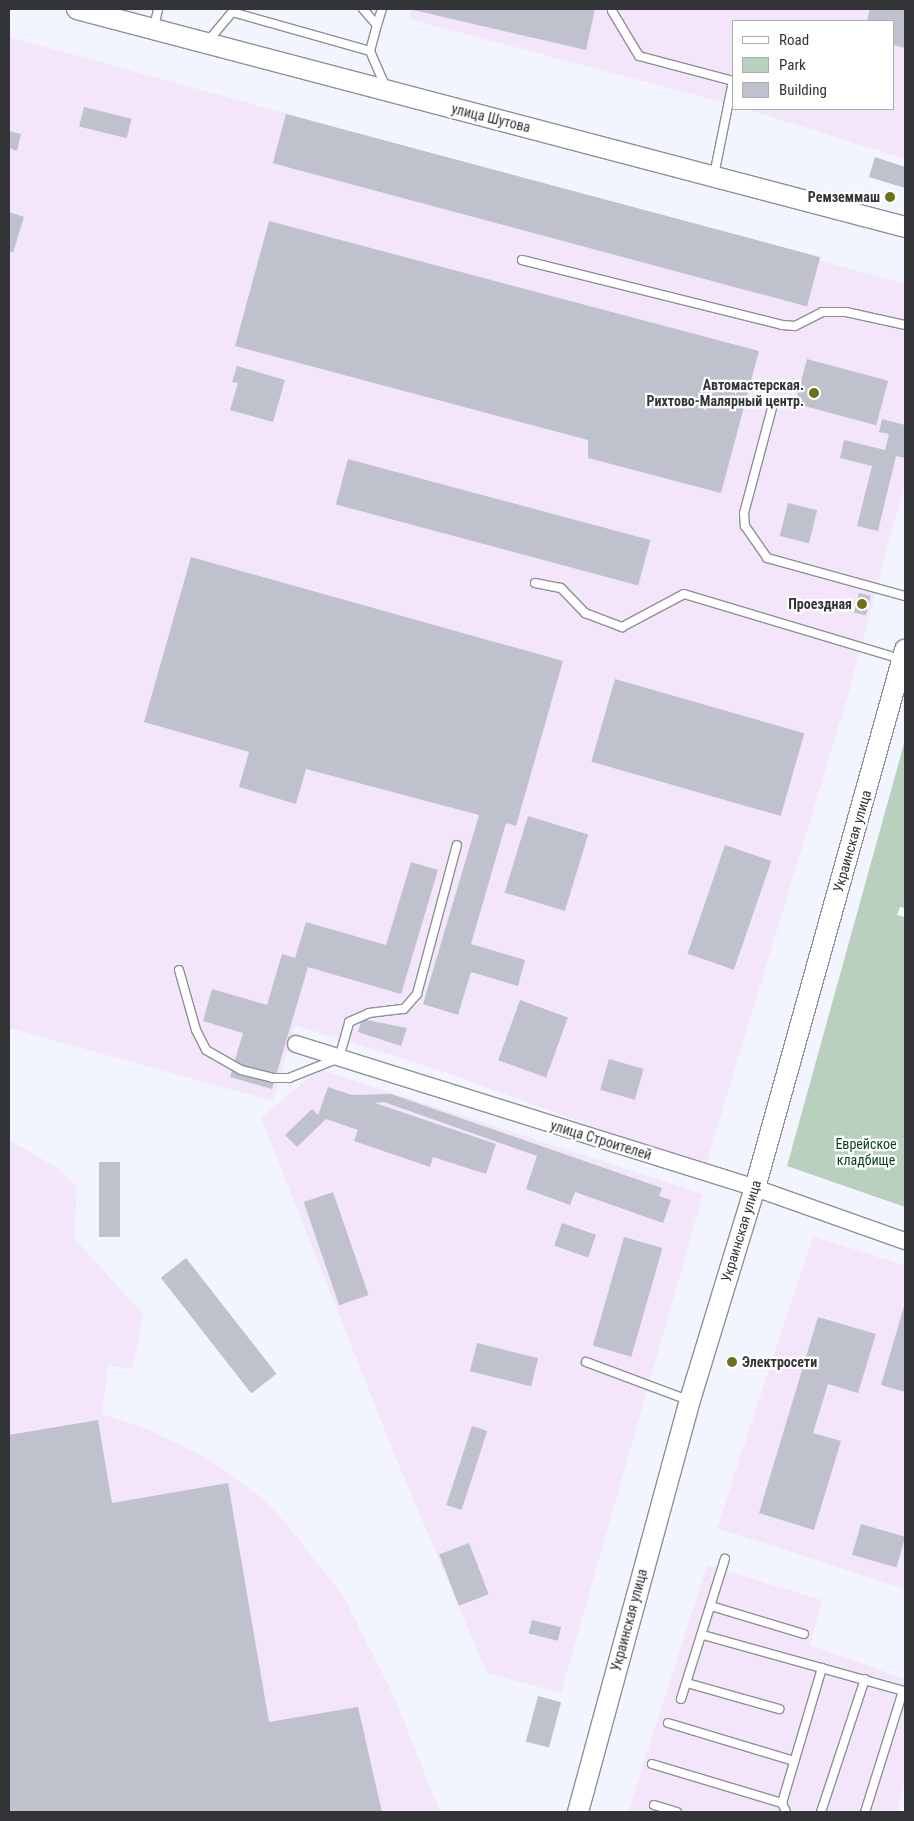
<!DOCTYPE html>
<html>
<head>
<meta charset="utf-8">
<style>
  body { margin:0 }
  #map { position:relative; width:914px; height:1821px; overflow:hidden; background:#f2f5fe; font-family:"Roboto Condensed",sans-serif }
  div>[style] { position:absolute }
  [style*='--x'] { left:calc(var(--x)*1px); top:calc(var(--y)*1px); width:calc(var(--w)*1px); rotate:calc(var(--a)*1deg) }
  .industrial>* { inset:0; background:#f3e6fa }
  .green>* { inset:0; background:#b9d0be }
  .building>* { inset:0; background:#bfc2cc; transform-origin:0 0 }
  .roads { filter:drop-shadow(1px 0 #8d909a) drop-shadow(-1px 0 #8d909a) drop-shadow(0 1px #8d909a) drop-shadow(0 -1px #8d909a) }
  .service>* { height:8px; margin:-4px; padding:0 4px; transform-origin:4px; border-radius:4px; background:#fff }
  .minor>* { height:16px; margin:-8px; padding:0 8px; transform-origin:8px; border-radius:8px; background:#fff }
  .tertiary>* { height:20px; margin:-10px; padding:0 10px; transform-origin:10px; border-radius:10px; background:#fff }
  .dots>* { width:14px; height:14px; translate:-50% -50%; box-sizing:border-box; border:2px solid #fff; border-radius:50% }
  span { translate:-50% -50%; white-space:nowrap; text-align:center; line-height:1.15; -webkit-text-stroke:4.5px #fff; paint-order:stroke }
  .street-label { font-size:14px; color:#333438 }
  .poi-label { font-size:14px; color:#333438; font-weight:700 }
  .right { translate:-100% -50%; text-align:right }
  .left { translate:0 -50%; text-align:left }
  .park-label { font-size:14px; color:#073e1f }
  .frame { position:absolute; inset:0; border:10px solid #333438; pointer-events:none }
  .legend { position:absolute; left:732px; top:20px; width:162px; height:90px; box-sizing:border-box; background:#fff; border:1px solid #adaeaf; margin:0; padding:6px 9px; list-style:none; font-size:15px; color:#333438 }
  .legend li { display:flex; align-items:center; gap:10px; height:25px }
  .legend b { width:25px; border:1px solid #adaeaf }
</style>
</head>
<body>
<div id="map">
  <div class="industrial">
    <div style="clip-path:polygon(411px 9px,905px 9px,905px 159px,746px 109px,893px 109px,893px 21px,733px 21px,733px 105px,409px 19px)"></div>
    <div style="clip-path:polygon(9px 37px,905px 284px,905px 483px,847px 699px,705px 1168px,445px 1072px,295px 1025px,273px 1101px,9px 1028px)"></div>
    <div style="clip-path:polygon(319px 1069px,703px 1194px,561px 1693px,487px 1673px,397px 1461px,261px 1118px)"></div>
    <div style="clip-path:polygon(9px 1140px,56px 1167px,77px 1187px,74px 1238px,143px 1314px,133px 1369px,108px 1365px,102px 1414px,149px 1430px,207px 1458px,265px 1500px,289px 1527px,344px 1597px,393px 1694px,440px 1812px,9px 1812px)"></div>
    <div style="clip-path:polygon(813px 1236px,905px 1266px,905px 1589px,717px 1528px)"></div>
    <div style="clip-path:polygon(707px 1565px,822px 1600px,810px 1645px,905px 1679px,905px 1781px,897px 1812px,628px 1812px)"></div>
  </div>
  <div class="green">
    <div style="clip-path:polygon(905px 740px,905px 908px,900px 907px,897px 915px,905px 917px,905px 1207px,787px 1166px)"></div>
  </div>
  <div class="building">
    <div style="clip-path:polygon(409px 9px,595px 9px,586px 50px)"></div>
    <div style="clip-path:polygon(870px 9px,905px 9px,905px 48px,893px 45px,893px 21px,867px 21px)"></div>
    <div style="left:84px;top:107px;width:49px;height:20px;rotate:14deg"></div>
    <div style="left:286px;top:114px;width:553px;height:51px;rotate:15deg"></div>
    <div style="clip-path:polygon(9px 131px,21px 134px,17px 151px,9px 148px)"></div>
    <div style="clip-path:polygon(875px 157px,905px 167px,905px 188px,869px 177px)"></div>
    <div style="clip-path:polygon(9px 212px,24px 217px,13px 253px,9px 251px)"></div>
    <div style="clip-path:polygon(269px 221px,759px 351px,721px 493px,588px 458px,588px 440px,235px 346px)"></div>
    <div style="left:807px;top:359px;width:84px;height:46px;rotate:15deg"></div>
    <div style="clip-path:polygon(237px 366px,285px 380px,273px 422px,230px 410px,238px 383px,232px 382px)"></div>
    <div style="clip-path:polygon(882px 419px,905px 425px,905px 458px,896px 456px,878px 531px,857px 526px,872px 466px,840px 458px,844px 440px,885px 450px,889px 434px,879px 432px)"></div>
    <div style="left:348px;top:459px;width:313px;height:47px;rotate:15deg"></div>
    <div style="left:788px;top:503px;width:30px;height:34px;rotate:14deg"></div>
    <div style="clip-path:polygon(191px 557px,563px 661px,516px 826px,506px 823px,471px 944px,525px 960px,518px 986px,471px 972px,458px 1015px,423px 1004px,479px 815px,306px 769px,296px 804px,239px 787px,249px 752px,144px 722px)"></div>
    <div style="left:859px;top:593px;width:12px;height:20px;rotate:14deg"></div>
    <div style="left:615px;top:679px;width:197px;height:86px;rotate:16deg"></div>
    <div style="left:528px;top:816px;width:63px;height:80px;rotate:17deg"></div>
    <div style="left:725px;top:845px;width:49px;height:115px;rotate:19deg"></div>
    <div style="clip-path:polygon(411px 862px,438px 870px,401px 994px,308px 967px,272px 1089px,230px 1077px,243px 1033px,203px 1021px,212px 989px,267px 1005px,282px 954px,295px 958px,306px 922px,386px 945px)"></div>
    <div style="left:520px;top:1000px;width:51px;height:64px;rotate:20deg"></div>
    <div style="clip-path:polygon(362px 1019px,407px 1028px,401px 1046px,358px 1032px)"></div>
    <div style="left:609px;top:1059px;width:36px;height:32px;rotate:16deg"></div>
    <div style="clip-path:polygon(328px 1087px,352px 1095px,391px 1094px,662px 1188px,659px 1196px,671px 1200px,663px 1223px,575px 1192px,570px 1205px,526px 1189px,537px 1156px,384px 1102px,375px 1103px,496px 1144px,486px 1174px,433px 1157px,430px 1167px,354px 1141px,358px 1130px,326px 1119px,297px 1147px,285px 1135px,312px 1109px,318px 1115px)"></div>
    <div style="left:99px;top:1162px;width:21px;height:75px"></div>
    <div style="left:333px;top:1192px;width:109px;height:31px;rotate:71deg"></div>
    <div style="left:562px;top:1223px;width:36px;height:24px;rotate:19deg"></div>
    <div style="left:624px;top:1237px;width:40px;height:113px;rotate:16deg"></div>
    <div style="left:186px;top:1258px;width:147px;height:32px;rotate:52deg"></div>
    <div style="clip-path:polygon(905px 1303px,905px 1392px,881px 1385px)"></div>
    <div style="clip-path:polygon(818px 1317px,876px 1334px,858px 1393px,828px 1384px,813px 1433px,841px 1441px,814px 1530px,759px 1513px)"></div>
    <div style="left:477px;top:1343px;width:63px;height:29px;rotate:14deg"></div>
    <div style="clip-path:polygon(98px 1420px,112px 1503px,228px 1483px,269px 1722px,358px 1707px,382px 1812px,9px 1812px,9px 1435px)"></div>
    <div style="left:472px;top:1426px;width:16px;height:83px;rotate:18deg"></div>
    <div style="left:861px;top:1524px;width:46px;height:32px;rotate:16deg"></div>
    <div style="left:469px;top:1543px;width:55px;height:32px;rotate:69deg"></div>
    <div style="left:532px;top:1620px;width:30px;height:14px;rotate:14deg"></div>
    <div style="left:538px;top:1696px;width:24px;height:47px;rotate:15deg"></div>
  </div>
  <div class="roads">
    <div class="service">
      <div style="--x:363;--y:9;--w:21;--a:49"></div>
      <div style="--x:377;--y:25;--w:27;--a:105"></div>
      <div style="--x:612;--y:11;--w:52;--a:59"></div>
      <div style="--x:639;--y:56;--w:97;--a:14.9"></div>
      <div style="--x:733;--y:81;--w:96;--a:101.4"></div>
      <div style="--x:377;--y:25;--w:17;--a:-73"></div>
      <div style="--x:154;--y:27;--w:18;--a:-77"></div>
      <div style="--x:208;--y:41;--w:38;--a:-50"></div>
      <div style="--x:232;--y:12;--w:143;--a:15.8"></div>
      <div style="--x:370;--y:51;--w:40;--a:66.6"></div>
      <div style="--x:522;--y:260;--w:268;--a:14"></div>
      <div style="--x:782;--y:325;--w:13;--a:4"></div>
      <div style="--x:795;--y:326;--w:30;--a:-27"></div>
      <div style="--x:822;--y:312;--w:24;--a:0"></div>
      <div style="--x:846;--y:312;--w:60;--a:12.4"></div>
      <div style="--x:772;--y:408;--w:109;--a:104.9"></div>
      <div style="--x:744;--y:513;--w:13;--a:86"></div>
      <div style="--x:745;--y:526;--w:39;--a:55"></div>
      <div style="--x:767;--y:558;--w:143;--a:15.4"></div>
      <div style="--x:535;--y:583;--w:26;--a:11"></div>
      <div style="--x:561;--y:588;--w:35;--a:46"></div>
      <div style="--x:585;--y:613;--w:40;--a:21"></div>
      <div style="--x:622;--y:627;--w:70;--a:-28"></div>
      <div style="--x:684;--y:594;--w:227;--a:16.7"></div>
      <div style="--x:179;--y:970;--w:62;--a:74.2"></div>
      <div style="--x:196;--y:1030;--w:22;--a:63"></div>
      <div style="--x:206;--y:1050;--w:40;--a:29.7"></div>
      <div style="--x:241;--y:1070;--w:33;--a:14"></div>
      <div style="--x:273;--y:1078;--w:16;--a:0"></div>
      <div style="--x:289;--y:1078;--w:54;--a:-21.8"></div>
      <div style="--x:339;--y:1058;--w:37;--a:-74"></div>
      <div style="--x:349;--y:1022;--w:22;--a:-24"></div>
      <div style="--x:369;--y:1013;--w:35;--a:-7"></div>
      <div style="--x:404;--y:1009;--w:20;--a:-49"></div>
      <div style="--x:417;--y:994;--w:154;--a:-75"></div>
      <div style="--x:586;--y:1362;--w:109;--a:20.4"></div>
      <div style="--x:711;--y:1606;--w:97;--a:16.8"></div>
      <div style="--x:703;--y:1635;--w:208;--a:15.6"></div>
      <div style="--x:903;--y:1691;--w:127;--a:107.4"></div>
      <div style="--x:687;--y:1683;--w:96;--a:15.8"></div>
      <div style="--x:681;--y:1699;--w:147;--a:-72.6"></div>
      <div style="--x:668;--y:1723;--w:132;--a:16.8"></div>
      <div style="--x:652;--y:1764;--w:136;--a:16.7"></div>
      <div style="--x:654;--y:1805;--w:24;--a:17"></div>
      <div style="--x:786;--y:1812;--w:10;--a:-114"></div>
      <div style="--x:782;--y:1803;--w:141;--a:-73.5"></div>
      <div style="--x:821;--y:1812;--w:140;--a:-71.7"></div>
    </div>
    <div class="minor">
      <div style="--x:296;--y:1044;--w:481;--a:17.4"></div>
      <div style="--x:755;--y:1188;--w:159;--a:19.5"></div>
    </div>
    <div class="tertiary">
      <div style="--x:77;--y:9;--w:856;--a:14.75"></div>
      <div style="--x:578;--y:1812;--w:427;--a:-74.8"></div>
      <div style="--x:690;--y:1400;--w:222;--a:-73"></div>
      <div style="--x:755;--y:1188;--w:559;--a:-74.42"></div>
    </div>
  </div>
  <div class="dots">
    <div style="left:890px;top:197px;background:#6d7116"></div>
    <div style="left:814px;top:393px;background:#6d7116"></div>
    <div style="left:862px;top:604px;background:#6d7116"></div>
    <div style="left:732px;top:1362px;background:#6d7116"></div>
  </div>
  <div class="street-label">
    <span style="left:491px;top:118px;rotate:14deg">улица Шутова</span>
    <span style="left:852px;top:841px;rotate:-74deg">Украинская улица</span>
    <span style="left:601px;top:1140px;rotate:17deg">улица Строителей</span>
    <span style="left:741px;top:1231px;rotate:-73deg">Украинская улица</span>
    <span style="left:629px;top:1620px;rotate:-75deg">Украинская улица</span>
  </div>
  <div class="poi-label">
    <span class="right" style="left:880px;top:197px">Ремземмаш</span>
    <span class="right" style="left:804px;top:393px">Автомастерская.<br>Рихтово-Малярный центр.</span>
    <span class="right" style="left:852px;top:604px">Проездная</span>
    <span class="left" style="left:742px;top:1362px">Электросети</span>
  </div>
  <div class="park-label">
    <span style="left:866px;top:1152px">Еврейское<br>кладбище</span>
  </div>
  <div class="frame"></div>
  <ul class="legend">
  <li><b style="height:6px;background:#fff"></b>Road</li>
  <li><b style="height:14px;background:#b9d0be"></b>Park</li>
  <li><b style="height:14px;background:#bfc2cc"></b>Building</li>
  </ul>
</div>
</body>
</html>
